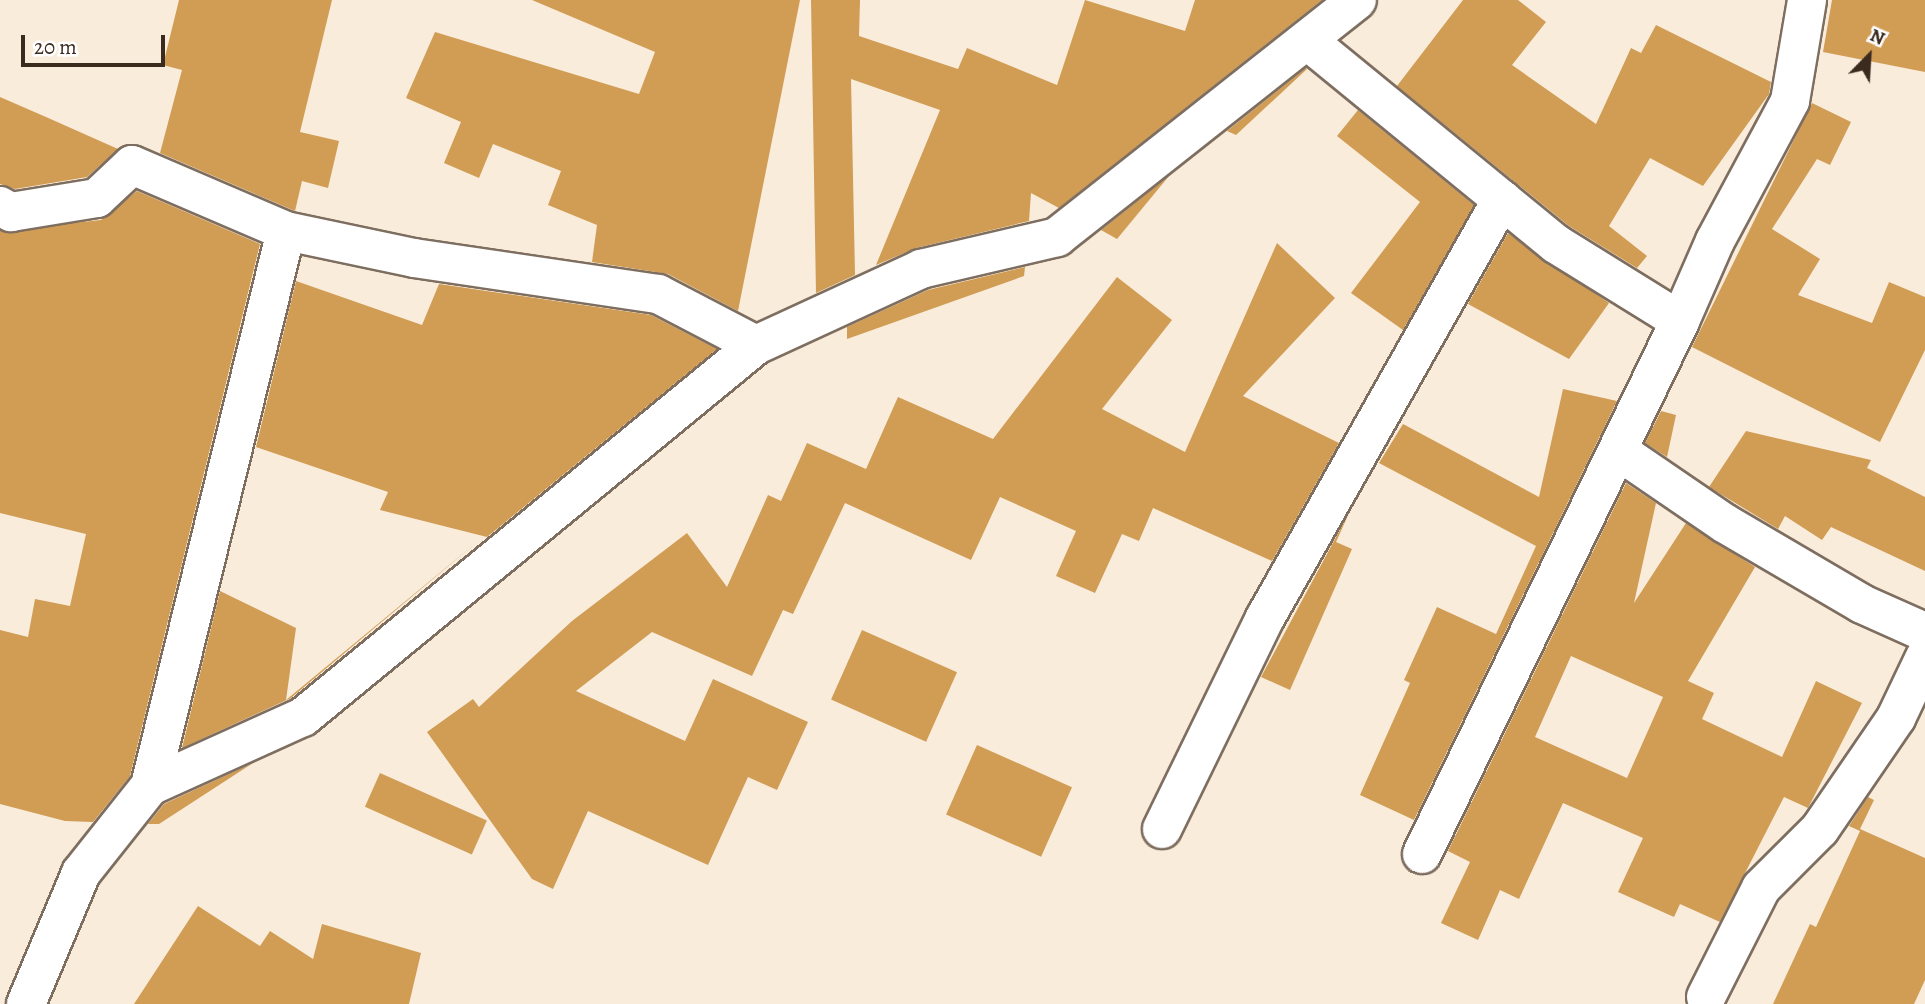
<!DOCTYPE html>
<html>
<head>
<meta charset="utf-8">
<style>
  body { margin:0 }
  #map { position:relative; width:1925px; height:1004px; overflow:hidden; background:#f9ecdb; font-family:Alegreya,serif }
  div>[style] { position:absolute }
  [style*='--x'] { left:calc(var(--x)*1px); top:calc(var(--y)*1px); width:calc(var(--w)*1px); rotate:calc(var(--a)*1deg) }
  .building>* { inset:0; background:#d19c54; transform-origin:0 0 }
  .roads { filter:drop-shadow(2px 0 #7e6e60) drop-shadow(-2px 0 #7e6e60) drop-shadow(0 2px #7e6e60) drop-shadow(0 -2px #7e6e60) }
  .minor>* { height:38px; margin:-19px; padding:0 19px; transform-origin:19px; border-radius:19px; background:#fff }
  span { translate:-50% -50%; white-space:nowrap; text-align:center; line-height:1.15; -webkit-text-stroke:5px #fff; paint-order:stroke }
  .north { position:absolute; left:1834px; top:21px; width:70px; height:70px; -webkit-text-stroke:5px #fff; paint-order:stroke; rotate:24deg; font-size:19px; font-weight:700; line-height:28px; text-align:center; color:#3b2a1e }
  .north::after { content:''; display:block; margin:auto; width:24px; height:32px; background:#3b2a1e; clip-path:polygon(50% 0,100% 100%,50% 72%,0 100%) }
  .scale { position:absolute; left:21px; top:35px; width:144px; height:32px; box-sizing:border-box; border:4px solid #3b2a1e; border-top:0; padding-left:9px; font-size:21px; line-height:24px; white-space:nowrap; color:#3b2a1e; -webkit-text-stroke:5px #fff; paint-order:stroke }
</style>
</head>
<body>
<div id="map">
  <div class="building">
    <div style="clip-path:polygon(179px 0,332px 0,300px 132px,339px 141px,328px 188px,302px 181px,295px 211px,160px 153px,182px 70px,163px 65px)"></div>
    <div style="clip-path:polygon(532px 0,800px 0,738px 311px,668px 274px,592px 262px,597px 225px,548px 205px,561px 171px,493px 144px,479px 178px,444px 163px,461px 122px,406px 98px,435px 32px,639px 94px,655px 52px)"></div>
    <div style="clip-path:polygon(811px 0,860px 0,859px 36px,958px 69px,967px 48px,1057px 85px,1085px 0,1185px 31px,1195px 0,1322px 0,1059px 208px,1031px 193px,1029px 221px,916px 248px,876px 265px,940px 110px,851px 79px,855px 275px,816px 293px)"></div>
    <div style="clip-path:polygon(1463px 0,1518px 0,1546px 22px,1512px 65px,1596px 124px,1631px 48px,1641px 53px,1656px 25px,1771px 82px,1769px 94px,1703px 186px,1650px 158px,1609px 226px,1647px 256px,1637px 268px,1569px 226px,1397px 86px)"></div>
    <div style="clip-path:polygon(1832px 0,1925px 0,1925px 72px,1823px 52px)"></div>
    <div style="clip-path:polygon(1307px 69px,1236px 135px,1227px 131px,1306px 68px)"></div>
    <div style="clip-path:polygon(0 97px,46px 117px,118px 149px,87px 177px,15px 189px,0 184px)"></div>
    <div style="clip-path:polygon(1812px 103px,1851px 122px,1830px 165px,1817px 159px,1772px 229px,1820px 259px,1798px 295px,1872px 323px,1889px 282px,1925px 297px,1925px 350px,1880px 442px,1692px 347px)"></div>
    <div style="clip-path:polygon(1358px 110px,1474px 205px,1403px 330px,1351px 293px,1420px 202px,1337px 136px)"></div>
    <div style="clip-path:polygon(1169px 176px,1117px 239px,1101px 230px)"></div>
    <div style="clip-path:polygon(137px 191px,260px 244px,130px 776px,93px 822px,65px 821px,0 804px,0 630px,28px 637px,35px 599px,70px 606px,86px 534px,0 513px,0 231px,101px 220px)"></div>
    <div style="clip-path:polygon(1508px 233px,1609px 303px,1569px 359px,1468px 304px)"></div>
    <div style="clip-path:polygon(1277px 243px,1335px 298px,1243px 396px,1339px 443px,1272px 561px,1153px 508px,1139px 541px,1122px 534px,1095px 593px,1056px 576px,1076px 531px,1000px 497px,971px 560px,845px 503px,793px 614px,783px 610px,752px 676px,652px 632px,576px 691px,685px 741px,713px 679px,808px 722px,777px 790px,748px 777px,708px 865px,588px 811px,553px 889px,532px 879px,427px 732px,473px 699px,479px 707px,572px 621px,687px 533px,727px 587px,768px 495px,781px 501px,807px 443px,866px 469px,898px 397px,993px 439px,1117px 277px,1172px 320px,1102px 409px,1185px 452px)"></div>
    <div style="clip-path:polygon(1025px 267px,1024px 276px,847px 339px,847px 327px,928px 290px)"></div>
    <div style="clip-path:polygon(296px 281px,422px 325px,439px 284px,651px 315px,717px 349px,487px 537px,380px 510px,388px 492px,256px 447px)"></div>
    <div style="clip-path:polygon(1563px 389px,1617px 401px,1414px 820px,1360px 795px,1410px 683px,1404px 680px,1437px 607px,1496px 634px,1536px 546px,1379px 463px,1403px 424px,1539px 497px)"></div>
    <div style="clip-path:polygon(1661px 411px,1676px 415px,1667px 457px,1645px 443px)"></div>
    <div style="clip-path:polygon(1746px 431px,1871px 460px,1867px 468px,1925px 497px,1925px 571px,1831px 527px,1822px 540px,1785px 516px,1778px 529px,1709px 487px)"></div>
    <div style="clip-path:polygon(evenodd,1626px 483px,1656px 503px,1634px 603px,1686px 523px,1755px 567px,1688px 681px,1714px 693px,1702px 719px,1782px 757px,1816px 681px,1862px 703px,1808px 808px,1784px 797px,1720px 922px,1680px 904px,1674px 917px,1618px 892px,1643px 838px,1563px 803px,1519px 899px,1500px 890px,1478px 940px,1441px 923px,1470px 862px,1448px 851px,1626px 483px,1571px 656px,1663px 697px,1627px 778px,1535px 737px,1571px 656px)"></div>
    <div style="clip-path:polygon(1350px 511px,1336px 542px,1352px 549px,1290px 690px,1261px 677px)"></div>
    <div style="clip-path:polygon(477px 542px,291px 698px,182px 748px,220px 591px,296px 628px,286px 700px)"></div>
    <div style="left:862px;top:630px;width:104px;height:76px;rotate:24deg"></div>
    <div style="left:977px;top:745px;width:104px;height:76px;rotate:24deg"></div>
    <div style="clip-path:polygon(253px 763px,159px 824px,148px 824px,164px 804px)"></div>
    <div style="left:380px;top:773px;width:117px;height:37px;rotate:24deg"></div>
    <div style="clip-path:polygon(1868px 797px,1874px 800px,1860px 829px,1925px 858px,1925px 980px,1914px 1004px,1773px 1004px,1810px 924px,1816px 927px,1860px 831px,1849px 826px)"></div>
    <div style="clip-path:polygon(198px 906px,260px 946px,270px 931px,313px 959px,322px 924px,421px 953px,409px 1004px,134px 1004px)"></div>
  </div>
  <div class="roads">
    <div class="minor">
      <div style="--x:1308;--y:41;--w:320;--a:39.3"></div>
      <div style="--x:1556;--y:244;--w:146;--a:31.8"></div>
      <div style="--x:1680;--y:321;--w:87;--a:-66.4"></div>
      <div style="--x:1715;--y:241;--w:159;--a:-61.8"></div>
      <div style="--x:1790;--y:101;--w:102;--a:-80.4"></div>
      <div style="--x:0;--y:206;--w:13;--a:29"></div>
      <div style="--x:11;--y:212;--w:87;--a:-9.2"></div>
      <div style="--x:97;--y:198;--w:48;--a:-43.3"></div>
      <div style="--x:132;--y:165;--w:168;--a:23.2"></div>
      <div style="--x:286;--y:231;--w:131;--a:11.9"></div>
      <div style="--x:414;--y:258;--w:247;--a:8.4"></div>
      <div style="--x:658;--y:294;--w:110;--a:27.5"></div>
      <div style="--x:1620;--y:452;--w:126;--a:34.3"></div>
      <div style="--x:1724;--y:523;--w:160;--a:30.4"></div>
      <div style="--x:1862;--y:604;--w:69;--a:24"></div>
      <div style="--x:150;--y:786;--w:571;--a:-76.23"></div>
      <div style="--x:1162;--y:829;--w:235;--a:-64"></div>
      <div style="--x:1265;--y:618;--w:481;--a:-60.5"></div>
      <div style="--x:1422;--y:854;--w:592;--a:-64.17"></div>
      <div style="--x:1706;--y:997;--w:122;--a:-63.2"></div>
      <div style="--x:1761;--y:888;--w:83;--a:-45"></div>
      <div style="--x:1820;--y:829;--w:135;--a:-55.6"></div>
      <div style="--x:1896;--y:718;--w:68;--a:-64.6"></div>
      <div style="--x:26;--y:1004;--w:142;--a:-67.2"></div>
      <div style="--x:81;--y:873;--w:111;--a:-51.6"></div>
      <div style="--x:150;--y:786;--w:168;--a:-24.3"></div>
      <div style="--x:303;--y:717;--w:586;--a:-39.39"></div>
      <div style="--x:756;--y:345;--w:182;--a:-24.7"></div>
      <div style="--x:921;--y:269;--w:140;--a:-13.2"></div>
      <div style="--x:1057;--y:237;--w:382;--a:-38.3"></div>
    </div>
  </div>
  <div class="north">N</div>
  <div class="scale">20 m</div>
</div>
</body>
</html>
